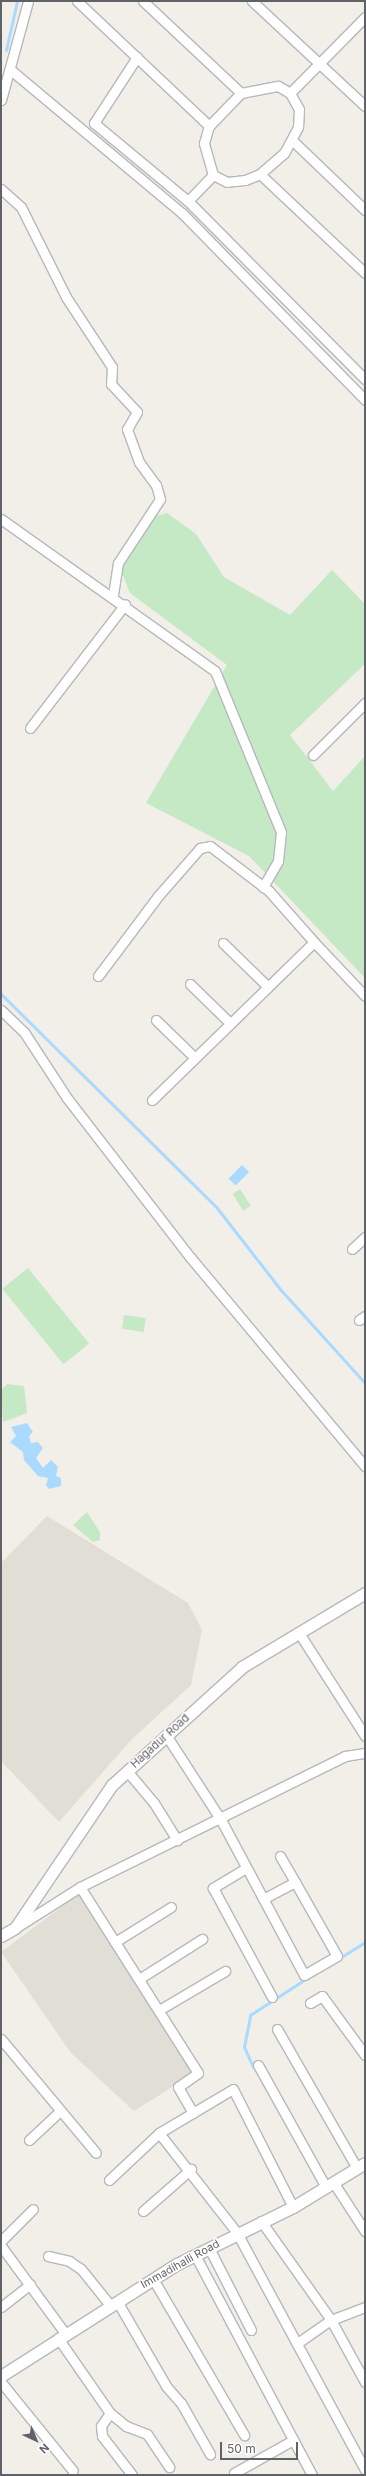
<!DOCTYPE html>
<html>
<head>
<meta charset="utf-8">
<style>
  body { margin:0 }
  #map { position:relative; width:366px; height:2476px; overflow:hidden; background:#f1efe8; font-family:Inter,sans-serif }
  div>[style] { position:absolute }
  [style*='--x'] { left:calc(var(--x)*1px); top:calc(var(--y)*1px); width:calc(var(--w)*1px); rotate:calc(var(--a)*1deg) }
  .education>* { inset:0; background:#e1ded6 }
  .green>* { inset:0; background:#c5e8c5; transform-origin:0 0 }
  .water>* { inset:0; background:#aadaff; transform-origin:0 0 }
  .stream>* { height:3px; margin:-1.5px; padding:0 1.5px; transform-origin:1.5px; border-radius:1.5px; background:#aadaff }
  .roads { filter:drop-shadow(1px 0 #b5b8bc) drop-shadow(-1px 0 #b5b8bc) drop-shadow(0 1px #b5b8bc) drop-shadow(0 -1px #b5b8bc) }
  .minor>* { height:9px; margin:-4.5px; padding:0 4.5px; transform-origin:4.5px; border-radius:4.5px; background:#fff }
  .tertiary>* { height:11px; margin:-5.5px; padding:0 5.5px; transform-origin:5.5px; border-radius:5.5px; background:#fff }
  span { translate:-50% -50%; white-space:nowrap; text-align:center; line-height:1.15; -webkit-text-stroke:3px #fff; paint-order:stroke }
  .street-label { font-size:11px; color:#5f6368 }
  .frame { position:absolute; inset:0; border:2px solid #5f6368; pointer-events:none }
  .north { position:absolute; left:16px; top:2420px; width:40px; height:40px; -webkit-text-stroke:3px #fff; paint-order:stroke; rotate:136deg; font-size:11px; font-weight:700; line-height:16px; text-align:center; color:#5f6368 }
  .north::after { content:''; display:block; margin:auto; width:14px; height:18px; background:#5f6368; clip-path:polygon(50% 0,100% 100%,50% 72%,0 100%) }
  .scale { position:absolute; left:220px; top:2442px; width:78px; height:18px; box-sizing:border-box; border:2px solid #5f6368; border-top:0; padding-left:5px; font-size:12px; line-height:14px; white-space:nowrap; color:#5f6368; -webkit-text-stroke:3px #fff; paint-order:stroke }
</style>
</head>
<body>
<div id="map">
  <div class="education">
    <div style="clip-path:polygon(47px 1516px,188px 1603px,202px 1630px,191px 1685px,131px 1740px,59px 1822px,1px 1761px,1px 1563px)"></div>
    <div style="clip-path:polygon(80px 1893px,195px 2073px,134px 2111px,71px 2053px,1px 1952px)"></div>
  </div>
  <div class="green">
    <div style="clip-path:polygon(167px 513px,196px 534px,224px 577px,290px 615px,332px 570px,365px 604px,365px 664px,290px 735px,333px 791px,365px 756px,365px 978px,249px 856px,146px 803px,227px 665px,130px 593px,121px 570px,156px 516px)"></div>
    <div style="left:240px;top:1189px;width:20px;height:9px;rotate:57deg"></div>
    <div style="left:28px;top:1268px;width:97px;height:33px;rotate:51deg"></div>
    <div style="left:124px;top:1315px;width:22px;height:14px;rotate:8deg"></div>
    <div style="clip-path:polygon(7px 1384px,24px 1386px,27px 1413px,3px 1422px,1px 1390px)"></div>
    <div style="clip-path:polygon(87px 1512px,100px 1532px,100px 1540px,93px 1542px,73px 1525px)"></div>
  </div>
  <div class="water">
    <div style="left:242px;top:1165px;width:10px;height:19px;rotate:45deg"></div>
    <div style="clip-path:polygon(27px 1423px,33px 1432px,29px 1436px,31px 1443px,38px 1442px,43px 1448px,36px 1458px,43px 1468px,51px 1460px,58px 1467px,56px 1476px,61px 1478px,61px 1486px,49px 1489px,46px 1485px,48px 1478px,38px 1476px,24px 1460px,23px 1452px,10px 1442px,16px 1436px,11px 1427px)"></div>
  </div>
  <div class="stream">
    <div style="--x:6;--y:50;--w:50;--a:-77.3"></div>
    <div style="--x:1;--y:994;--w:304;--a:44.7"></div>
    <div style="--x:217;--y:1208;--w:103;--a:52.1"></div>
    <div style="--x:280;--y:1289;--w:127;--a:47.9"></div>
    <div style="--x:338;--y:1959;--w:32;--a:-32"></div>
    <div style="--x:253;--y:2067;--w:22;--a:-114"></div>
    <div style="--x:244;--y:2047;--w:33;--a:-79"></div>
    <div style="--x:250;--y:2015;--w:68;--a:-33"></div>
  </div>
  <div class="roads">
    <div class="minor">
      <div style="--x:77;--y:1;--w:182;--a:43.4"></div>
      <div style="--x:143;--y:1;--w:134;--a:43.2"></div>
      <div style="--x:252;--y:1;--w:154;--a:42.9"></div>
      <div style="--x:137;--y:57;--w:79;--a:123.1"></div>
      <div style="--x:94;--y:123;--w:122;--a:39.7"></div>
      <div style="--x:12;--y:71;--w:222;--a:39.9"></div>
      <div style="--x:182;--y:213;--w:262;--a:45.6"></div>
      <div style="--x:278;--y:86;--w:14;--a:30"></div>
      <div style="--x:290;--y:93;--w:18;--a:61"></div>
      <div style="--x:299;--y:109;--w:18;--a:93"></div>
      <div style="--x:298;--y:127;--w:30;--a:118"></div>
      <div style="--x:284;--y:153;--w:32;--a:139"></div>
      <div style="--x:260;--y:174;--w:16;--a:158"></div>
      <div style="--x:245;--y:180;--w:18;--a:174"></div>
      <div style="--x:227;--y:182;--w:16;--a:-153"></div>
      <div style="--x:213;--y:175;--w:33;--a:-106"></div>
      <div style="--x:204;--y:143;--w:18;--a:-74"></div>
      <div style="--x:209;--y:126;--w:46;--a:-45.9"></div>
      <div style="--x:241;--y:93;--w:38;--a:-11"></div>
      <div style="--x:290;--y:93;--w:107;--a:-45.4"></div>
      <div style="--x:1;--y:100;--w:103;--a:-74.7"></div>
      <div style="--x:293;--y:141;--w:100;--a:43.8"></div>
      <div style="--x:260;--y:174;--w:144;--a:43.3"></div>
      <div style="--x:213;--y:175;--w:36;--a:134"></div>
      <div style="--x:188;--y:201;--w:251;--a:45.2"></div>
      <div style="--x:1;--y:189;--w:27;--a:42"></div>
      <div style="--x:21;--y:207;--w:101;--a:63.4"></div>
      <div style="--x:66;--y:297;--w:84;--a:56.7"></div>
      <div style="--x:112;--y:367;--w:17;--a:93"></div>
      <div style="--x:111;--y:384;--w:38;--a:47"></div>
      <div style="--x:137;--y:412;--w:20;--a:120"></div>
      <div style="--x:127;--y:429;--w:35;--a:70"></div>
      <div style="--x:139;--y:462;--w:29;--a:54"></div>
      <div style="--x:156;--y:485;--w:15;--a:74"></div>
      <div style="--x:160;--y:499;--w:77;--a:123.3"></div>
      <div style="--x:118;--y:563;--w:33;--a:99"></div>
      <div style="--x:1;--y:519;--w:262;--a:35.4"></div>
      <div style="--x:215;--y:671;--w:174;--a:67.7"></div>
      <div style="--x:281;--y:832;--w:29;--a:96"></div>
      <div style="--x:278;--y:861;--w:30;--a:120"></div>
      <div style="--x:30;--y:728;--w:156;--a:-52.5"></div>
      <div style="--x:313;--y:755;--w:74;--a:-45"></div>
      <div style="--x:223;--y:943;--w:62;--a:44.3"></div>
      <div style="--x:98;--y:976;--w:100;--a:-53.1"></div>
      <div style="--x:158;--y:896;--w:64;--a:-48.8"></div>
      <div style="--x:200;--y:848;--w:10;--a:-11"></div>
      <div style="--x:210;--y:846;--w:74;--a:37.3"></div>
      <div style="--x:269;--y:891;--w:68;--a:48.6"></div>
      <div style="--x:190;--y:984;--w:54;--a:44.3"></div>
      <div style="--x:1;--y:1010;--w:32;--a:44"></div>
      <div style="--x:24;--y:1032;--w:79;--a:56.9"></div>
      <div style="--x:67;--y:1098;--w:201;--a:52.3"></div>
      <div style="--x:190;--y:1257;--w:273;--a:50.1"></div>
      <div style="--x:156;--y:1020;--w:53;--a:44.2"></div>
      <div style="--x:152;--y:1100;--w:226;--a:-44.3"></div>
      <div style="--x:314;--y:942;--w:74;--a:46.6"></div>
      <div style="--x:352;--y:1249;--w:18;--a:-43"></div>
      <div style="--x:359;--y:1320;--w:7;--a:-34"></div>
      <div style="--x:299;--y:1633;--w:122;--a:57.3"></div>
      <div style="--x:166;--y:1735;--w:101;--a:57.1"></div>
      <div style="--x:221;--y:1820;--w:176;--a:61.8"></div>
      <div style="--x:304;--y:1975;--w:38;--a:-30"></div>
      <div style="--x:337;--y:1956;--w:85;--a:-119.6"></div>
      <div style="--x:295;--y:1882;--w:36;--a:152"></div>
      <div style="--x:127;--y:1771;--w:42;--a:49.8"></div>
      <div style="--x:154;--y:1803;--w:44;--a:58.1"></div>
      <div style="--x:280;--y:1856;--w:30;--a:60"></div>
      <div style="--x:246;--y:1868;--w:39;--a:149"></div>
      <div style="--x:213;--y:1888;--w:124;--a:61.6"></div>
      <div style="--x:80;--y:1887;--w:220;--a:57.6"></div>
      <div style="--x:198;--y:2073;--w:24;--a:145"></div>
      <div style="--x:178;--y:2087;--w:30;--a:60"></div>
      <div style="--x:17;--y:1927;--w:75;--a:-32.4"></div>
      <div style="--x:80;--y:1887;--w:296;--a:-26.3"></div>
      <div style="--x:345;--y:1756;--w:20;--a:-9"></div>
      <div style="--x:115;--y:1942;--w:66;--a:-32"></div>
      <div style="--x:139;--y:1979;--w:75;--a:-32.4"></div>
      <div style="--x:310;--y:2003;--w:14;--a:-30"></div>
      <div style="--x:322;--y:1996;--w:73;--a:53.9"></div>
      <div style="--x:159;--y:2010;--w:77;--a:-30.6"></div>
      <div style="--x:277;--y:2029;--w:160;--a:60.1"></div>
      <div style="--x:1;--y:2039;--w:148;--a:50.2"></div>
      <div style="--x:258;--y:2065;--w:140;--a:60.9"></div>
      <div style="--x:29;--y:2140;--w:41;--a:-43"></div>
      <div style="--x:109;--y:2180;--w:69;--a:-43.2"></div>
      <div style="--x:333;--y:2182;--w:59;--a:56.9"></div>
      <div style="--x:293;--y:2207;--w:132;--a:-117"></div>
      <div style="--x:233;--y:2089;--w:86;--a:149.3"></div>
      <div style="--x:159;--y:2133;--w:127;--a:52"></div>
      <div style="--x:237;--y:2233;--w:269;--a:61.6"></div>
      <div style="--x:143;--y:2211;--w:64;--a:-41.2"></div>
      <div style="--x:261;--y:2221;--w:121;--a:54.7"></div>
      <div style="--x:331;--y:2320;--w:71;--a:61.3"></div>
      <div style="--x:1;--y:2241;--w:45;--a:-45"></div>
      <div style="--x:1;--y:2246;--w:108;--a:53.7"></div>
      <div style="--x:209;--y:2248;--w:92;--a:62.9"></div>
      <div style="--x:195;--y:2255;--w:249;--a:62"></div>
      <div style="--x:48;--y:2256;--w:22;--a:13"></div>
      <div style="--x:69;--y:2261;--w:14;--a:34"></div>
      <div style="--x:81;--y:2269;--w:46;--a:51.1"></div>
      <div style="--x:153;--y:2279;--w:181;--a:59.7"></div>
      <div style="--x:117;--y:2301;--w:98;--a:60"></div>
      <div style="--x:166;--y:2386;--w:23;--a:49"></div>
      <div style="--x:181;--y:2403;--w:59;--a:60.4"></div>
      <div style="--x:1;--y:2307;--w:37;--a:-38"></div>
      <div style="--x:58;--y:2338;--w:91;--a:55.3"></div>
      <div style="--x:110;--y:2413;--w:16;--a:125"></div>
      <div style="--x:101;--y:2426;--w:10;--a:84"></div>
      <div style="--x:102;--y:2436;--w:49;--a:52.4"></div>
      <div style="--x:299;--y:2342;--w:39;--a:-35"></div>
      <div style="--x:331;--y:2320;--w:36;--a:-21"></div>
      <div style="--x:1;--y:2382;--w:114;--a:51"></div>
      <div style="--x:110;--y:2413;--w:21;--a:39"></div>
      <div style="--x:126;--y:2426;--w:22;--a:21"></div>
      <div style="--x:147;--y:2434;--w:40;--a:56"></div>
      <div style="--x:234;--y:2473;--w:68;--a:-29.2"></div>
    </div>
    <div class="tertiary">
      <div style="--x:1;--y:1936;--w:16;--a:-30"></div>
      <div style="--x:15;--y:1928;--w:173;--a:-55.9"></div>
      <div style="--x:112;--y:1785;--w:176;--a:-42.2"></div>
      <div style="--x:242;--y:1667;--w:144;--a:-31"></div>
      <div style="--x:1;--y:2376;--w:209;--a:-32.5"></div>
      <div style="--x:177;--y:2264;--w:129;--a:-26.2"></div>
      <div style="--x:293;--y:2207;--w:84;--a:-31.4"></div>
    </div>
  </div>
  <div class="street-label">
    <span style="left:160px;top:1741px;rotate:-42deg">Hagadur Road</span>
    <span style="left:180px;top:2264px;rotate:-29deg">Immadihalli Road</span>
  </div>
  <div class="frame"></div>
  <div class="north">N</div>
  <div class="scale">50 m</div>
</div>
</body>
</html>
